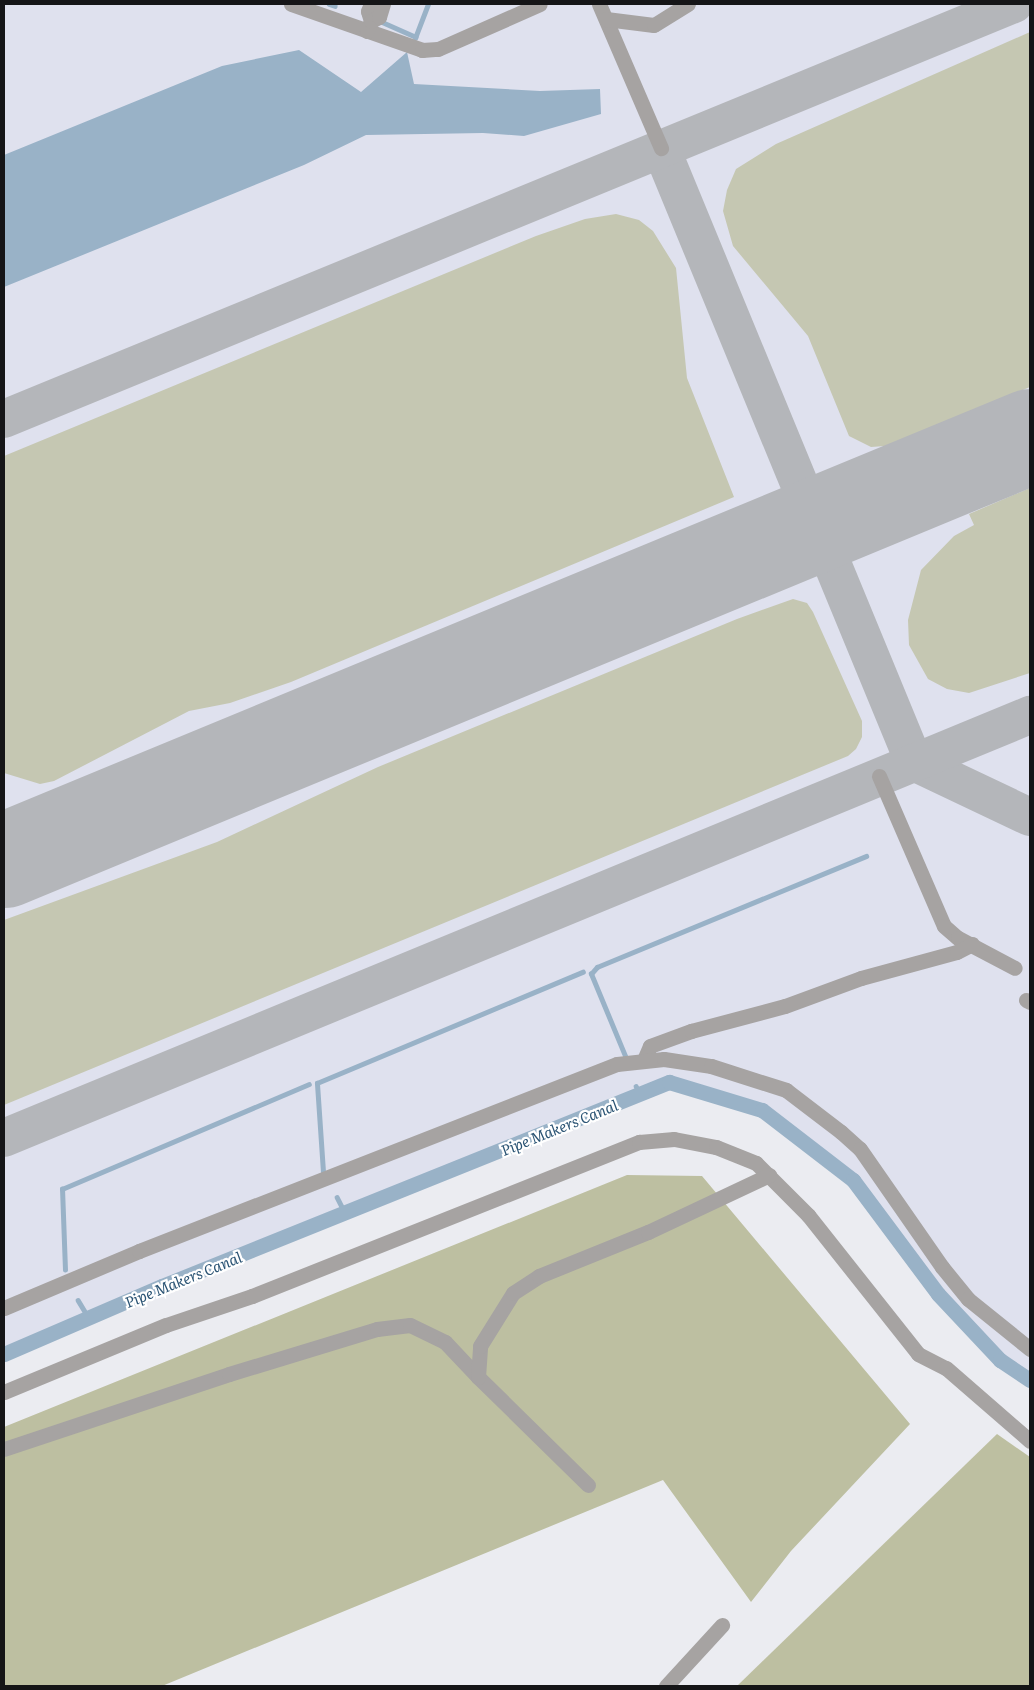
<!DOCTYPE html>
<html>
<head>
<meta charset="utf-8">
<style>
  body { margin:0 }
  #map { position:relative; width:1034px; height:1690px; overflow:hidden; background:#ebecf1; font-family:Literata,serif }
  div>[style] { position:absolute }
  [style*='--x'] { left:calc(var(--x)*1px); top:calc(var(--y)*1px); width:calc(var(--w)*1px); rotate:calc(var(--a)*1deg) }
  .built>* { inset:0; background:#dfe1ee }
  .green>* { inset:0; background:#c5c7b2 }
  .forest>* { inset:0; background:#bdbfa1 }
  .water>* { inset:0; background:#99b2c7 }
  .stream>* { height:4.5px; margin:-2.25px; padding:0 2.25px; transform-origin:2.25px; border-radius:2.25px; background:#99b2c7 }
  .canal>* { height:15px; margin:-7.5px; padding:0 7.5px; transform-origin:7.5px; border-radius:7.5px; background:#99b2c7 }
  .taxiway>* { height:38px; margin:-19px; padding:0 19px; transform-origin:19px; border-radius:19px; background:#b4b6ba }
  .runway>* { height:95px; margin:-47.5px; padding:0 47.5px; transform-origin:47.5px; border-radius:47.5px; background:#b4b6ba }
  .minor>* { height:15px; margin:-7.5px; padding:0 7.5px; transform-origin:7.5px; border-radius:7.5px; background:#a6a3a2 }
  span { translate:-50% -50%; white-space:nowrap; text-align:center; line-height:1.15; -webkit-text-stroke:4.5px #fff; paint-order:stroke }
  .water-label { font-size:15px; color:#2b5474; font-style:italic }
  .frame { position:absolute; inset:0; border:5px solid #151517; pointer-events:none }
</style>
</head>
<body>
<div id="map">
  <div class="built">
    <div style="clip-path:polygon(4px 4px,1030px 4px,1030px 1380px,1000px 1360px,938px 1294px,853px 1180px,762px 1110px,669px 1082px,162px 1286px,4px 1354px)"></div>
  </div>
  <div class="green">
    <div style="clip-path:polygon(1030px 32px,1030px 387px,885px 446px,871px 447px,849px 436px,808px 336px,733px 246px,723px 211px,727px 190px,736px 169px,776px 144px)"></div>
    <div style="clip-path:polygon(616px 214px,639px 220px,653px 231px,676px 268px,687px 378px,734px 497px,291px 682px,230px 703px,189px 711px,54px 781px,40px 784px,4px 773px,4px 456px,536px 236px,585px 219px)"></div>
    <div style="clip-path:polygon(1030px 488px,1030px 673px,969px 693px,947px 689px,928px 679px,909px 645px,908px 620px,921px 570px,954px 536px,974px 525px,969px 514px)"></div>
    <div style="clip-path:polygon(793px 599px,807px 603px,813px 612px,862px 721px,862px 737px,856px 749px,848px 756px,4px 1105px,4px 920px,217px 842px,378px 767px,737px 619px)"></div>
  </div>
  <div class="forest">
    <div style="clip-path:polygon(627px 1175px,702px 1176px,910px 1424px,791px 1551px,751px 1602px,663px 1480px,162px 1686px,4px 1686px,4px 1427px)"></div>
    <div style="clip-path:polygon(997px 1434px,1030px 1457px,1030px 1686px,737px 1686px)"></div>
  </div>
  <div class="water">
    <div style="clip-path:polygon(299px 50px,361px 92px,407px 52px,414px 84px,540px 91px,600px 89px,601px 114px,524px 136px,483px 133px,366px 135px,304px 165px,4px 287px,4px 155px,222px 66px)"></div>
  </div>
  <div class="stream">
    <div style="--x:329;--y:4;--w:6;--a:18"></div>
    <div style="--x:380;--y:21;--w:39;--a:24"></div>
    <div style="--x:415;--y:38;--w:36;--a:-69"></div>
    <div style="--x:625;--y:1056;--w:89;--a:-112.5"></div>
    <div style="--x:591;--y:974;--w:9;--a:-49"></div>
    <div style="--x:597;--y:967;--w:291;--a:-22.4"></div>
    <div style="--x:636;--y:1086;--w:9;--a:63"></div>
    <div style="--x:323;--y:1172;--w:89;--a:-93.9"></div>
    <div style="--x:317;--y:1083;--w:288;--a:-22.7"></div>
    <div style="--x:337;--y:1197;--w:18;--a:63"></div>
    <div style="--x:65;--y:1270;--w:81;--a:-92.1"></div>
    <div style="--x:62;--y:1189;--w:268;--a:-23"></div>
    <div style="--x:78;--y:1300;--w:21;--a:59"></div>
  </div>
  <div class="canal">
    <div style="--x:4;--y:1354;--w:172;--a:-23.3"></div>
    <div style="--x:162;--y:1286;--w:547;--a:-21.92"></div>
    <div style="--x:669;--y:1082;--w:97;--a:16.8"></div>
    <div style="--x:762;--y:1110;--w:115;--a:37.6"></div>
    <div style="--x:853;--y:1180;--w:142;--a:53.3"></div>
    <div style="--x:938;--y:1294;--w:91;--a:46.8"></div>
    <div style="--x:1000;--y:1360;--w:36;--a:34"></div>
  </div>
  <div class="taxiway">
    <div style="--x:661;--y:148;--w:664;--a:67.61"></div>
    <div style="--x:914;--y:762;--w:128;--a:25.4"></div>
    <div style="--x:4;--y:419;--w:1092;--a:-22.34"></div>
    <div style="--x:4;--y:1138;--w:1110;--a:-22.41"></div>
  </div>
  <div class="runway">
    <div style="--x:4;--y:860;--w:1110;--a:-22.45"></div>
  </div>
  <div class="minor">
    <div style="--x:291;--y:4;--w:139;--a:19.3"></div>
    <div style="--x:422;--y:50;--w:16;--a:-4"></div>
    <div style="--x:438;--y:49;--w:111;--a:-23.8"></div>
    <div style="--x:599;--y:4;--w:157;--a:66.7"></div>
    <div style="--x:606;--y:19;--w:48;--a:7.1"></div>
    <div style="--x:654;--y:25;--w:40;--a:-32"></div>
    <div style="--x:371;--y:21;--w:10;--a:-107"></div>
    <div style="--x:368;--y:11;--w:8;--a:-67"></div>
    <div style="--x:367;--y:31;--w:11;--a:-68"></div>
    <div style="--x:371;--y:21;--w:9;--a:-27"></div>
    <div style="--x:379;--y:17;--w:14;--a:-73"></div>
    <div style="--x:879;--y:776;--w:163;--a:66.6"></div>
    <div style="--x:944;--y:926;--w:18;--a:41"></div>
    <div style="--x:958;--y:938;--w:64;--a:27.8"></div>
    <div style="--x:1026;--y:1000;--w:4;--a:27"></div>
    <div style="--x:644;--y:1060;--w:15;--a:-67"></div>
    <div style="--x:650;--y:1046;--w:44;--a:-20.1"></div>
    <div style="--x:691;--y:1031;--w:97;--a:-14.9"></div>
    <div style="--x:785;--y:1006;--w:81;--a:-20.2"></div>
    <div style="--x:861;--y:978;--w:99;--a:-15.2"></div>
    <div style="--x:957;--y:952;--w:17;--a:-28"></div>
    <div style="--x:4;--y:1308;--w:147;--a:-22.9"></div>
    <div style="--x:139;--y:1251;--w:513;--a:-21.37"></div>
    <div style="--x:617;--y:1064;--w:47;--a:-6.1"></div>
    <div style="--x:664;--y:1059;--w:48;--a:8.5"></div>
    <div style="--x:711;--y:1066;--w:79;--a:17.7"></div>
    <div style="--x:786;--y:1090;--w:69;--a:37.4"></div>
    <div style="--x:841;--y:1132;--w:25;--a:42"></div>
    <div style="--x:860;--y:1149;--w:144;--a:55.2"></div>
    <div style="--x:942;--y:1267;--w:41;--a:50.9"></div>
    <div style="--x:968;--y:1299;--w:80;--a:38.9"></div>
    <div style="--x:4;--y:1392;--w:175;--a:-22.5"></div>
    <div style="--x:166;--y:1325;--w:91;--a:-18.6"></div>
    <div style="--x:252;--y:1296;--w:417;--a:-21.7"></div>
    <div style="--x:639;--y:1142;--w:35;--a:-5"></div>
    <div style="--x:674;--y:1139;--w:43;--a:10.8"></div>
    <div style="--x:716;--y:1147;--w:43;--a:21.8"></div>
    <div style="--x:756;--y:1163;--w:74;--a:45"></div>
    <div style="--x:808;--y:1215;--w:177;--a:51.6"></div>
    <div style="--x:918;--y:1354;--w:31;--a:27"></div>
    <div style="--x:946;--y:1368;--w:111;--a:41"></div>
    <div style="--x:4;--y:1449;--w:237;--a:-18.4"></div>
    <div style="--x:229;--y:1374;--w:155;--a:-16.9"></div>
    <div style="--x:377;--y:1329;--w:33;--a:-7"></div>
    <div style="--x:410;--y:1325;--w:39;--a:26"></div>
    <div style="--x:445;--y:1342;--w:48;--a:46.7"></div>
    <div style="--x:588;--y:1485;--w:154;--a:-135.5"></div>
    <div style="--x:478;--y:1377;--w:31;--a:-86"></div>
    <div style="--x:480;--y:1346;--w:62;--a:-58.1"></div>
    <div style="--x:513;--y:1293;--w:31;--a:-33"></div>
    <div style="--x:539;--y:1276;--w:118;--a:-22"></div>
    <div style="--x:648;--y:1232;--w:134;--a:-25.2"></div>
    <div style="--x:666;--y:1686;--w:83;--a:-47.4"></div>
  </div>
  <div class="water-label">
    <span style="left:559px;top:1127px;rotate:-22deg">Pipe Makers Canal</span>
    <span style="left:183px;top:1279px;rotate:-22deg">Pipe Makers Canal</span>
  </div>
  <div class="frame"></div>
</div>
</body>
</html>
